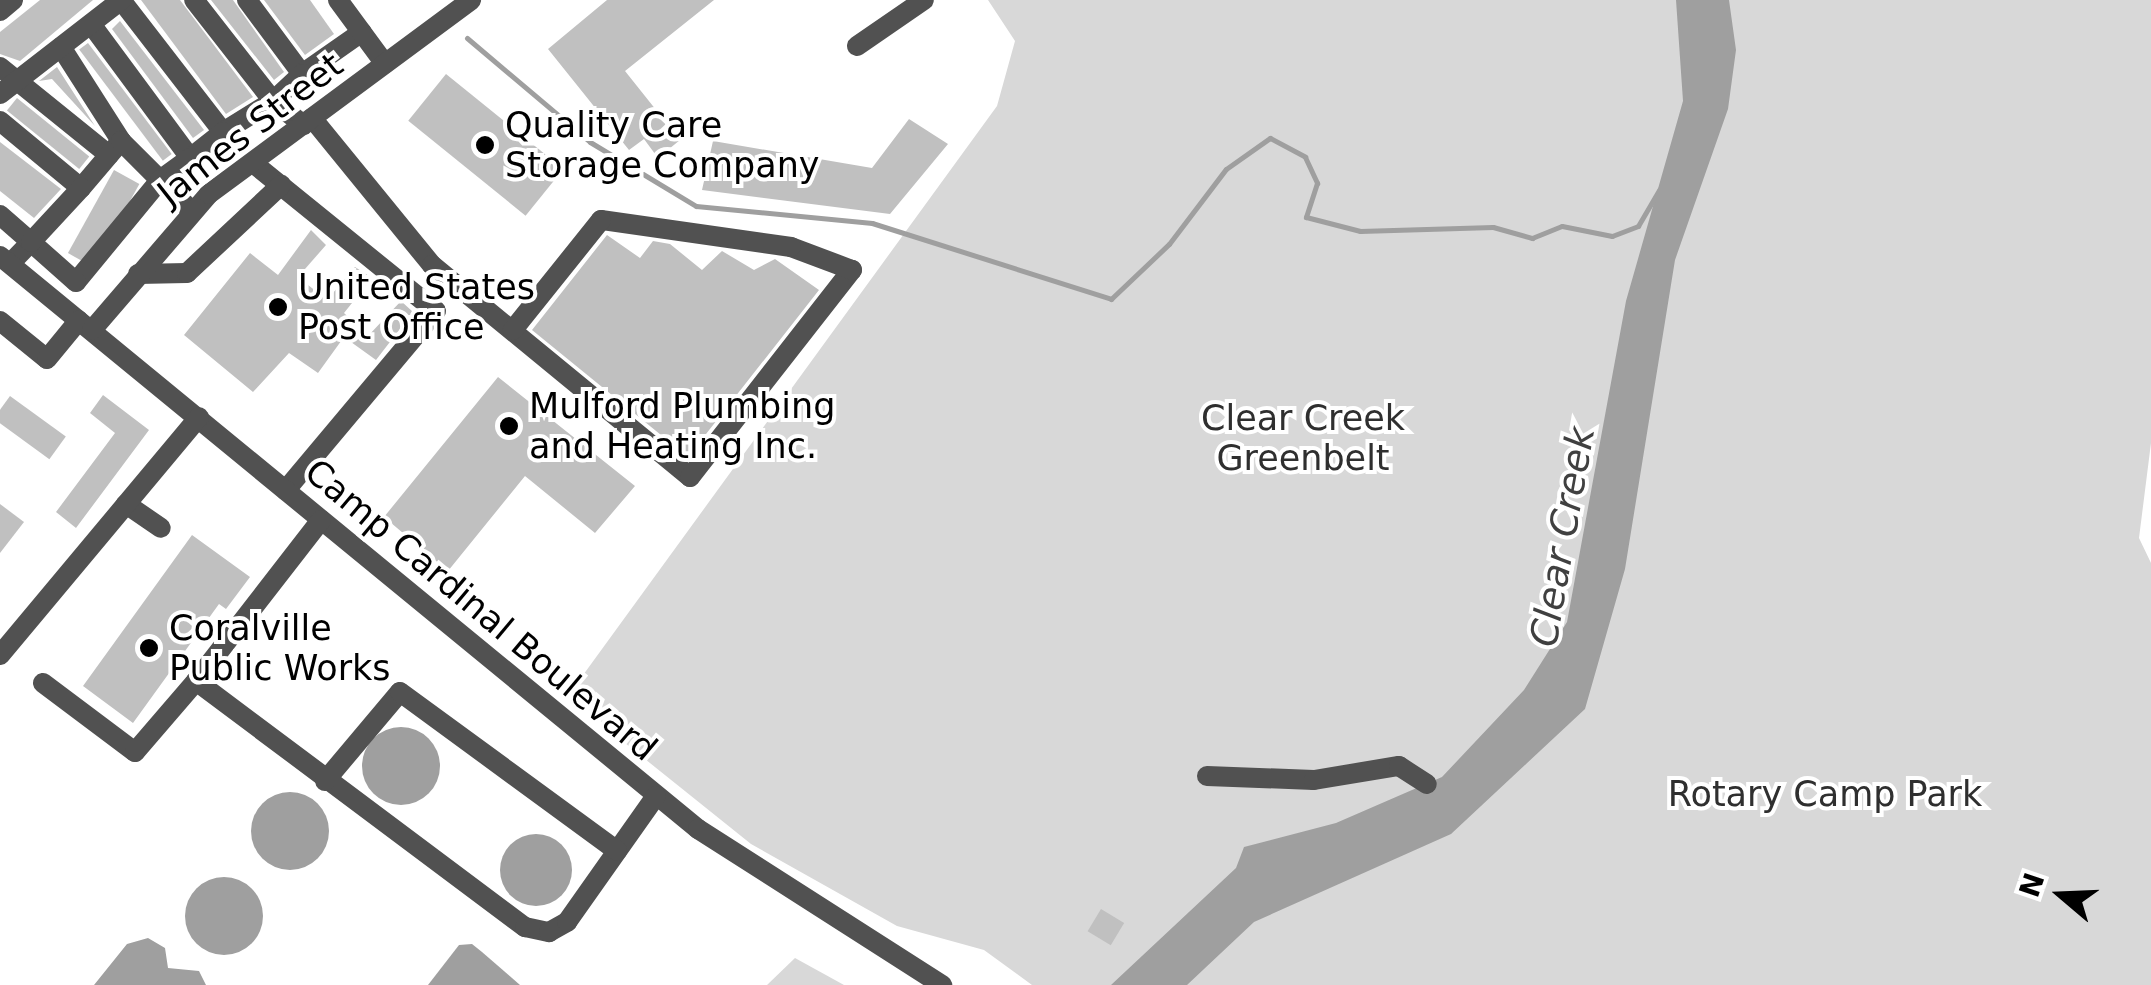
<!DOCTYPE html>
<html>
<head>
<meta charset="utf-8">
<style>
  body { margin:0 }
  #map { position:relative; width:2151px; height:985px; overflow:hidden; background:#fff; font-family:"DejaVu Sans",sans-serif }
  div>[style] { position:absolute }
  [style*='--x'] { left:calc(var(--x)*1px); top:calc(var(--y)*1px); width:calc(var(--w)*1px); rotate:calc(var(--a)*1deg) }
  .green>* { inset:0; background:#d8d8d8 }
  .water>* { inset:0; background:#9f9f9f }
  .round { border-radius:50% }
  .stream>* { height:5px; margin:-2.5px; padding:0 2.5px; transform-origin:2.5px; border-radius:2.5px; background:#9f9f9f }
  .building>* { inset:0; background:#c0c0c0; transform-origin:0 0 }
  .minor>* { height:20px; margin:-10px; padding:0 10px; transform-origin:10px; border-radius:10px; background:#515151 }
  .dots>* { width:28px; height:28px; translate:-50% -50%; box-sizing:border-box; border:5px solid #fff; border-radius:50% }
  span { translate:-50% -50%; white-space:nowrap; text-align:center; line-height:1.15; -webkit-text-stroke:8px #fff; paint-order:stroke }
  .poi-label { font-size:35px; color:#000 }
  .left { translate:0 -50%; text-align:left }
  .street-label { font-size:35px; color:#000 }
  .park-label { font-size:35px; color:#2f2f2f }
  .water-label { font-size:38px; color:#404040; font-style:italic }
  .north { position:absolute; left:2011px; top:845px; width:100px; height:100px; -webkit-text-stroke:8px #fff; paint-order:stroke; rotate:289deg; font-size:28px; font-weight:700; line-height:40px; text-align:center; color:#000 }
  .north::after { content:''; display:block; margin:auto; width:35px; height:45px; background:#000; clip-path:polygon(50% 0,100% 100%,50% 72%,0 100%) }
</style>
</head>
<body>
<div id="map">
  <div class="green">
    <div style="clip-path:polygon(988px 0,2151px 0,2151px 443px,2139px 538px,2151px 563px,2151px 985px,1032px 985px,984px 950px,897px 926px,751px 844px,625px 743px,570px 693px,997px 106px,1015px 41px)"></div>
    <div style="clip-path:polygon(795px 958px,844px 985px,767px 985px)"></div>
  </div>
  <div class="water">
    <div style="clip-path:polygon(1676px 0,1729px 0,1736px 50px,1728px 109px,1675px 260px,1625px 569px,1585px 709px,1451px 834px,1254px 922px,1187px 985px,1111px 985px,1236px 868px,1244px 847px,1336px 823px,1442px 777px,1524px 690px,1567px 622px,1626px 301px,1683px 101px)"></div>
    <div class="round" style="left:362px;top:727px;width:78px;height:78px"></div>
    <div class="round" style="left:251px;top:792px;width:78px;height:78px"></div>
    <div class="round" style="left:500px;top:834px;width:72px;height:72px"></div>
    <div class="round" style="left:185px;top:877px;width:78px;height:78px"></div>
    <div style="clip-path:polygon(148px 938px,165px 948px,168px 968px,199px 971px,206px 985px,94px 985px,127px 944px)"></div>
    <div style="clip-path:polygon(472px 944px,482px 952px,520px 985px,428px 985px,459px 945px)"></div>
  </div>
  <div class="stream">
    <div style="--x:467;--y:38;--w:161;--a:40.2"></div>
    <div style="--x:590;--y:142;--w:124;--a:31.1"></div>
    <div style="--x:696;--y:206;--w:177;--a:5.5"></div>
    <div style="--x:872;--y:223;--w:251;--a:17.6"></div>
    <div style="--x:1111;--y:299;--w:80;--a:-43.5"></div>
    <div style="--x:1169;--y:244;--w:94;--a:-52.8"></div>
    <div style="--x:1226;--y:169;--w:54;--a:-35.2"></div>
    <div style="--x:1270;--y:138;--w:40;--a:28"></div>
    <div style="--x:1305;--y:157;--w:29;--a:65"></div>
    <div style="--x:1317;--y:183;--w:36;--a:108"></div>
    <div style="--x:1306;--y:217;--w:56;--a:14.5"></div>
    <div style="--x:1360;--y:231;--w:133;--a:-1.7"></div>
    <div style="--x:1493;--y:227;--w:41;--a:15.8"></div>
    <div style="--x:1532;--y:238;--w:32;--a:-22"></div>
    <div style="--x:1562;--y:226;--w:51;--a:11.3"></div>
    <div style="--x:1612;--y:236;--w:28;--a:-21"></div>
    <div style="--x:1638;--y:226;--w:42;--a:-59.7"></div>
  </div>
  <div class="building">
    <div style="clip-path:polygon(40px 0,93px 0,20px 61px,0 54px,0 32px)"></div>
    <div style="clip-path:polygon(141px 0,180px 0,253px 97px,226px 114px)"></div>
    <div style="clip-path:polygon(211px 0,233px 0,284px 72px,274px 80px)"></div>
    <div style="clip-path:polygon(264px 0,310px 0,334px 34px,305px 55px)"></div>
    <div style="clip-path:polygon(607px 0,714px 0,625px 71px,680px 140px,658px 158px,644px 139px,629px 150px,548px 49px)"></div>
    <div style="clip-path:polygon(120px 21px,204px 130px,193px 138px,112px 29px)"></div>
    <div style="left:88px;top:43px;width:139px;height:11px;rotate:53deg"></div>
    <div style="clip-path:polygon(57px 67px,95px 126px,52px 79px,39px 81px)"></div>
    <div style="left:446px;top:74px;width:151px;height:60px;rotate:39deg"></div>
    <div style="left:17px;top:98px;width:93px;height:16px;rotate:39deg"></div>
    <div style="clip-path:polygon(909px 119px,948px 144px,890px 214px,702px 190px,713px 141px,872px 168px)"></div>
    <div style="clip-path:polygon(0 142px,61px 189px,34px 218px,0 191px)"></div>
    <div style="left:114px;top:170px;width:29px;height:95px;rotate:29deg"></div>
    <div style="clip-path:polygon(311px 230px,326px 245px,298px 277px,327px 300px,355px 267px,372px 278px,344px 313px,368px 336px,401px 301px,413px 312px,376px 360px,344px 337px,318px 373px,289px 353px,253px 392px,184px 335px,250px 253px,278px 275px)"></div>
    <div style="clip-path:polygon(607px 235px,640px 258px,653px 241px,670px 244px,702px 270px,722px 251px,754px 270px,775px 259px,819px 290px,688px 457px,532px 330px)"></div>
    <div style="clip-path:polygon(498px 377px,635px 486px,595px 533px,525px 476px,448px 571px,384px 517px)"></div>
    <div style="clip-path:polygon(103px 395px,149px 430px,76px 528px,56px 512px,115px 433px,90px 413px)"></div>
    <div style="left:10px;top:396px;width:69px;height:28px;rotate:36deg"></div>
    <div style="clip-path:polygon(0 504px,24px 522px,0 553px)"></div>
    <div style="clip-path:polygon(192px 535px,250px 577px,226px 609px,219px 604px,133px 723px,83px 686px)"></div>
    <div style="left:1101px;top:909px;width:27px;height:26px;rotate:31deg"></div>
  </div>
  <div class="minor">
    <div style="--x:121;--y:0;--w:167;--a:52.3"></div>
    <div style="--x:223;--y:132;--w:59;--a:-31.8"></div>
    <div style="--x:273;--y:101;--w:128;--a:-128"></div>
    <div style="--x:247;--y:0;--w:92;--a:53.4"></div>
    <div style="--x:302;--y:74;--w:73;--a:-35"></div>
    <div style="--x:338;--y:0;--w:79;--a:53.7"></div>
    <div style="--x:0;--y:11;--w:17;--a:-40"></div>
    <div style="--x:91;--y:24;--w:167;--a:53.5"></div>
    <div style="--x:190;--y:158;--w:42;--a:-38.2"></div>
    <div style="--x:857;--y:46;--w:81;--a:-34.5"></div>
    <div style="--x:61;--y:47;--w:112;--a:57.4"></div>
    <div style="--x:0;--y:67;--w:140;--a:38.9"></div>
    <div style="--x:302;--y:74;--w:40;--a:137"></div>
    <div style="--x:273;--y:101;--w:39;--a:38"></div>
    <div style="--x:0;--y:94;--w:153;--a:-37.8"></div>
    <div style="--x:312;--y:118;--w:190;--a:50.8"></div>
    <div style="--x:432;--y:265;--w:334;--a:39.4"></div>
    <div style="--x:690;--y:477;--w:263;--a:-52"></div>
    <div style="--x:852;--y:270;--w:65;--a:-159.3"></div>
    <div style="--x:791;--y:247;--w:192;--a:-171.9"></div>
    <div style="--x:601;--y:220;--w:141;--a:128.7"></div>
    <div style="--x:0;--y:121;--w:105;--a:39.6"></div>
    <div style="--x:81;--y:188;--w:62;--a:-49.6"></div>
    <div style="--x:121;--y:141;--w:55;--a:45"></div>
    <div style="--x:160;--y:180;--w:132;--a:129.5"></div>
    <div style="--x:76;--y:282;--w:60;--a:-138.4"></div>
    <div style="--x:31;--y:242;--w:30;--a:134"></div>
    <div style="--x:190;--y:158;--w:37;--a:144"></div>
    <div style="--x:160;--y:180;--w:45;--a:44.1"></div>
    <div style="--x:253;--y:163;--w:235;--a:39"></div>
    <div style="--x:436;--y:311;--w:234;--a:130"></div>
    <div style="--x:0;--y:215;--w:41;--a:41.1"></div>
    <div style="--x:31;--y:242;--w:74;--a:-47.2"></div>
    <div style="--x:0;--y:256;--w:903;--a:39.38"></div>
    <div style="--x:698;--y:829;--w:290;--a:32.6"></div>
    <div style="--x:138;--y:274;--w:49;--a:-1.2"></div>
    <div style="--x:187;--y:273;--w:129;--a:-43.1"></div>
    <div style="--x:0;--y:321;--w:60;--a:39"></div>
    <div style="--x:47;--y:359;--w:50;--a:-50.6"></div>
    <div style="--x:92;--y:330;--w:179;--a:-49.3"></div>
    <div style="--x:209;--y:194;--w:326;--a:-36.5"></div>
    <div style="--x:126;--y:504;--w:42;--a:34.4"></div>
    <div style="--x:321;--y:520;--w:204;--a:127.8"></div>
    <div style="--x:196;--y:681;--w:411;--a:36.8"></div>
    <div style="--x:525;--y:927;--w:25;--a:12"></div>
    <div style="--x:549;--y:932;--w:21;--a:-29"></div>
    <div style="--x:567;--y:922;--w:154;--a:-54.8"></div>
    <div style="--x:0;--y:655;--w:310;--a:-50.1"></div>
    <div style="--x:43;--y:683;--w:115;--a:36.9"></div>
    <div style="--x:135;--y:752;--w:94;--a:-49.3"></div>
    <div style="--x:1207;--y:776;--w:107;--a:2.1"></div>
    <div style="--x:1314;--y:780;--w:86;--a:-9.4"></div>
    <div style="--x:1399;--y:766;--w:33;--a:33"></div>
    <div style="--x:325;--y:781;--w:116;--a:-49.9"></div>
    <div style="--x:400;--y:692;--w:269;--a:36.2"></div>
  </div>
  <div class="dots">
    <div style="left:485px;top:145px;background:#000"></div>
    <div style="left:278px;top:307px;background:#000"></div>
    <div style="left:509px;top:426px;background:#000"></div>
    <div style="left:149px;top:648px;background:#000"></div>
  </div>
  <div class="poi-label">
    <span class="left" style="left:505px;top:145px">Quality Care<br>Storage Company</span>
    <span class="left" style="left:298px;top:307px">United States<br>Post Office</span>
    <span class="left" style="left:529px;top:426px">Mulford Plumbing<br>and Heating Inc.</span>
    <span class="left" style="left:169px;top:648px">Coralville<br>Public Works</span>
  </div>
  <div class="street-label">
    <span style="left:250px;top:129px;rotate:-38deg">James Street</span>
    <span style="left:481px;top:610px;rotate:40deg">Camp Cardinal Boulevard</span>
  </div>
  <div class="park-label">
    <span style="left:1303px;top:438px">Clear Creek<br>Greenbelt</span>
    <span style="left:1825px;top:794px">Rotary Camp Park</span>
  </div>
  <div class="water-label">
    <span style="left:1563px;top:537px;rotate:-80deg">Clear Creek</span>
  </div>
  <div class="north">N</div>
</div>
</body>
</html>
